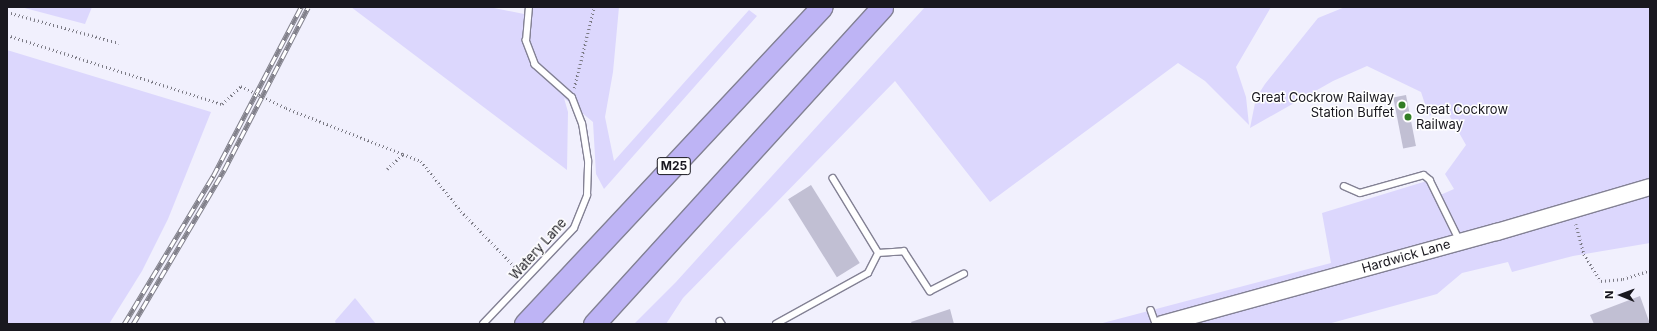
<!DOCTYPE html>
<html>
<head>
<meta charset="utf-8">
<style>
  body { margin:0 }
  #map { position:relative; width:1657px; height:331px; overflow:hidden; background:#f1f0fd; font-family:Inter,sans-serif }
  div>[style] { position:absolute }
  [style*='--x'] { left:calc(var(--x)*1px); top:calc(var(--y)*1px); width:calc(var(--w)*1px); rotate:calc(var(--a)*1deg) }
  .green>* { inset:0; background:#dcd7fd }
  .building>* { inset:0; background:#c1bfd3; transform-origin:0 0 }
  .path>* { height:2.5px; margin-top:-1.25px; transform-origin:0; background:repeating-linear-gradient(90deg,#7c7b85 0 1px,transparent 0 4px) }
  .roads { filter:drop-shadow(1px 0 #838194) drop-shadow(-1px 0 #838194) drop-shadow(0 1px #838194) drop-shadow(0 -1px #838194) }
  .lane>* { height:5.5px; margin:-2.75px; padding:0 2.75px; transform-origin:2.75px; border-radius:2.75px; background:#fff }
  .secondary>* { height:16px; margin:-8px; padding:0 8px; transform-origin:8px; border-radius:8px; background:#fff }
  .highway>* { height:21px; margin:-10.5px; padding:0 10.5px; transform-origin:10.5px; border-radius:10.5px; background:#beb4f5 }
  .rail>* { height:4.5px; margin-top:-2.25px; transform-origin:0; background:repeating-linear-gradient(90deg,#fff 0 9px,#82818b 0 18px); box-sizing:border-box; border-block:1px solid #82818b }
  .path-bridge>* { height:2.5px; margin-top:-1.25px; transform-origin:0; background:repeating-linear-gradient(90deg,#7c7b85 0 1px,transparent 0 4px) }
  .dots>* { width:11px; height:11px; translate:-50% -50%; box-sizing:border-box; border:2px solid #fff; border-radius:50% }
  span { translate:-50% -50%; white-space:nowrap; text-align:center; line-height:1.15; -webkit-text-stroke:3px #fff; paint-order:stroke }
  .shield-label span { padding:1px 3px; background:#fff; border:1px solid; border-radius:3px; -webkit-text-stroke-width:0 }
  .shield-label { font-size:12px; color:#19181f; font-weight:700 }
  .poi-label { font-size:13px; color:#19181f }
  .right { translate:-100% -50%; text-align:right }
  .left { translate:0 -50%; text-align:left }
  .street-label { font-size:13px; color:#19181f }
  .frame { position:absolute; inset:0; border:8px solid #19181f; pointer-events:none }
  .north { position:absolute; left:1601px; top:275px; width:40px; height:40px; -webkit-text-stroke:3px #fff; paint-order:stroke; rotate:271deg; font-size:11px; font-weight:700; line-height:16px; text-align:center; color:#19181f }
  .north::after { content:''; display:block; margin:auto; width:14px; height:18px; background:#19181f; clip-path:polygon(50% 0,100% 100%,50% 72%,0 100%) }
</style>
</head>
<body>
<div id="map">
  <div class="green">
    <div style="clip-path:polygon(21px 7px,92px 7px,85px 24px)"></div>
    <div style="clip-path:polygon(351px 7px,489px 7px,524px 14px,527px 7px,619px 7px,613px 72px,605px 117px,614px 161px,749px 10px,757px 16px,604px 189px,596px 174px,593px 122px,564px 98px,568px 112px,567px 170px)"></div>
    <div style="clip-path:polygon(925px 7px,1271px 7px,1236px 67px,1246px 97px,1249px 125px,1205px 81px,1178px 63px,990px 202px,895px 81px,683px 298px,666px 324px,634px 324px,676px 282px)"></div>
    <div style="clip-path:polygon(1345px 7px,1650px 7px,1650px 243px,1573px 256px,1512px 272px,1508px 262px,1462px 273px,1437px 294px,1328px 324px,1099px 324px,1331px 263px,1322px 213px,1430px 180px,1438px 196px,1454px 189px,1445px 174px,1466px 145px,1445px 108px,1429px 116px,1421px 92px,1367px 66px,1333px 81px,1250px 128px,1256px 98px,1265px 84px,1318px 18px)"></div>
    <div style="clip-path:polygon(7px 50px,211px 112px,168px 219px,142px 271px,109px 324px,7px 324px)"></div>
    <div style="clip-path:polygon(355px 298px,376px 324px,336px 324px,335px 321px)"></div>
  </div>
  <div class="building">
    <div style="left:1406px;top:95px;width:52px;height:13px;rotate:79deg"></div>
    <div style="left:811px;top:185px;width:92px;height:27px;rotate:58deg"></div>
    <div style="clip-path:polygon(1640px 296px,1650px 324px,1594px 324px,1590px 315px)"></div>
    <div style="clip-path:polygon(950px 309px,954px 324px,912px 324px,911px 322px)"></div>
  </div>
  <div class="path">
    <div style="--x:7;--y:12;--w:116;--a:15.5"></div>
    <div style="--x:7;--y:35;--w:226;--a:17.8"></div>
    <div style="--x:222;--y:104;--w:26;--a:-43"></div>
    <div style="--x:574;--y:88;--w:83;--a:-76.1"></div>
    <div style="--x:286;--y:108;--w:126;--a:21.5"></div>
    <div style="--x:387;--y:169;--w:22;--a:-43"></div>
    <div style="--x:403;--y:154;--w:19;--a:21"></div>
    <div style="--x:421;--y:161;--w:64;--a:51.3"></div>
    <div style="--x:461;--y:211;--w:85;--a:46"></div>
    <div style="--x:1576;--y:224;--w:31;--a:75"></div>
    <div style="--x:1584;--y:254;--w:32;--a:58"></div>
    <div style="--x:1601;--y:281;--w:22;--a:-5"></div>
    <div style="--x:1623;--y:279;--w:28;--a:-18"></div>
  </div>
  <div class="roads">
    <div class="lane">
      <div style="--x:1344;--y:186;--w:17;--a:24"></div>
      <div style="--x:1360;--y:193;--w:66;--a:-15.7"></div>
      <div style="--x:1424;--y:175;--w:8;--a:40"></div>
      <div style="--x:1430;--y:180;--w:68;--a:63.8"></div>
      <div style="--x:878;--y:253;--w:26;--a:-4"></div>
      <div style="--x:904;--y:251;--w:48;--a:57"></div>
      <div style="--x:930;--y:291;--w:38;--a:-27"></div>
      <div style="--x:1151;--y:310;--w:15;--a:70"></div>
      <div style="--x:720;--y:321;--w:4;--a:56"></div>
      <div style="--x:483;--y:324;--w:132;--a:-46.5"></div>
      <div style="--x:574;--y:228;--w:35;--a:-68"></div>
      <div style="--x:587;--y:195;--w:34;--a:-88"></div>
      <div style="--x:588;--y:161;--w:37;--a:-99"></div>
      <div style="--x:582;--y:124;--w:28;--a:-111"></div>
      <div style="--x:572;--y:98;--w:50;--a:-138.3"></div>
      <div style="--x:535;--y:65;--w:26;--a:-111"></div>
      <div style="--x:526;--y:41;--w:34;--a:-85"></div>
      <div style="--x:776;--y:324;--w:105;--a:-29"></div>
      <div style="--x:868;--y:273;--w:22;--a:-63"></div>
      <div style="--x:878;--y:253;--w:87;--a:-121.3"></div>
    </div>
    <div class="secondary">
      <div style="--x:1162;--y:324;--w:347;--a:-15.4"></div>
      <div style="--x:1497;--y:232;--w:159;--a:-16.4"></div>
    </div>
    <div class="highway">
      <div style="--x:525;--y:324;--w:434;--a:-46.9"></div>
      <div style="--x:594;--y:324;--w:428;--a:-47.7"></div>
    </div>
  </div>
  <div class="rail">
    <div style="--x:124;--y:324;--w:173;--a:-59"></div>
    <div style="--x:213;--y:176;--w:191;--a:-62.5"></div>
    <div style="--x:133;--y:324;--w:179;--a:-59.4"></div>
    <div style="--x:224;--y:170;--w:183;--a:-62.7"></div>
  </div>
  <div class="path-bridge">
    <div style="--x:241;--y:86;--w:50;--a:26.1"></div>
  </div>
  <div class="dots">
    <div style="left:1402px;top:105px;background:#327e26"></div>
    <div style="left:1408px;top:117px;background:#327e26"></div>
  </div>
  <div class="shield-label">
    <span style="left:674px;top:166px">M25</span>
  </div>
  <div class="poi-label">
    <span class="right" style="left:1394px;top:105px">Great Cockrow Railway<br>Station Buffet</span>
    <span class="left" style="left:1416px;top:117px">Great Cockrow<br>Railway</span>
  </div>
  <div class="street-label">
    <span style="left:538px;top:249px;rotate:-48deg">Watery Lane</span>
    <span style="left:1406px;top:256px;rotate:-16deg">Hardwick Lane</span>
  </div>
  <div class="frame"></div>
  <div class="north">N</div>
</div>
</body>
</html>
